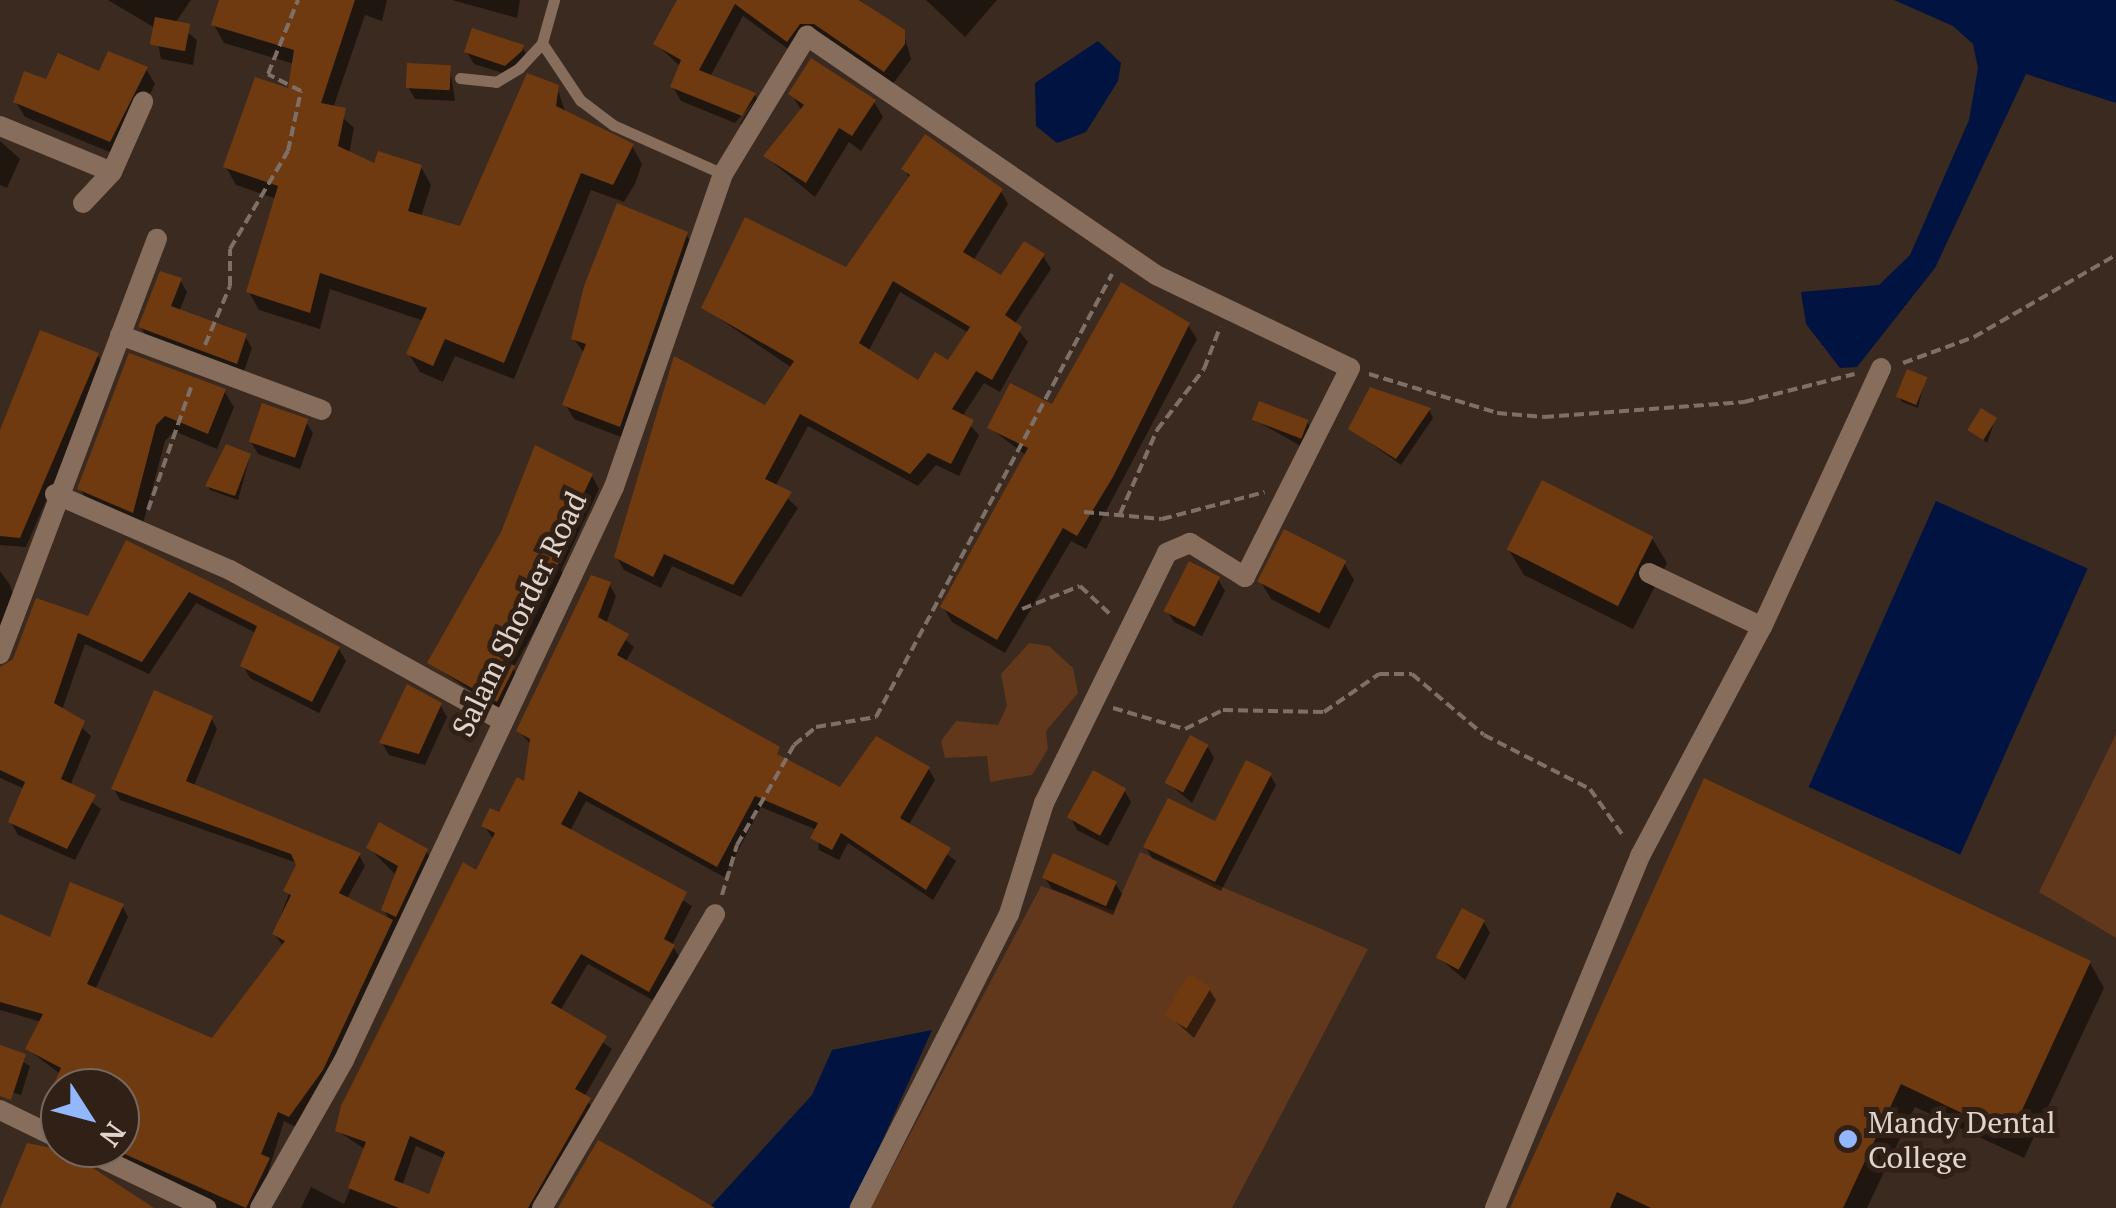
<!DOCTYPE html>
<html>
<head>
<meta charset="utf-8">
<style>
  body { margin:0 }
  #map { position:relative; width:2116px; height:1208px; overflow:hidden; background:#3b2a1f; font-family:"PT Serif",serif }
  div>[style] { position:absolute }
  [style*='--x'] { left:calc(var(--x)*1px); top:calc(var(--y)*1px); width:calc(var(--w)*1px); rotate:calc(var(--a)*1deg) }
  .green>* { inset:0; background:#61381b }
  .water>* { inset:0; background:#011341; transform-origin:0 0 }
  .shadow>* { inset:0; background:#0007 }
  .building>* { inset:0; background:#703a10; transform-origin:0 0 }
  .path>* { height:4px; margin-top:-2px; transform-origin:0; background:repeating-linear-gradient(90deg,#7f7067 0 10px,transparent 0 15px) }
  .lane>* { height:11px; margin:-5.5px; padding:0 5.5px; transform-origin:5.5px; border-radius:5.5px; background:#876d5c }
  .street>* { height:20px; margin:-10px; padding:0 10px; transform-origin:10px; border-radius:10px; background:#876d5c }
  .dots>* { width:28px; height:28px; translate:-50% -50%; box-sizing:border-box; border:5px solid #302016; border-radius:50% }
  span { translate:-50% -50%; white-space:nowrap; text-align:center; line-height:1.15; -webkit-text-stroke:10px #302016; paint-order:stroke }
  .street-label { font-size:30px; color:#e0d5ce }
  .poi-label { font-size:30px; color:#e0d5ce }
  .left { translate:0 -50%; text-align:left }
  .north { position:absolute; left:40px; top:1068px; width:100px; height:100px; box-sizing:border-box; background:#302016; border:2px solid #766860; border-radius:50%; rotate:126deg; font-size:28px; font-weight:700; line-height:40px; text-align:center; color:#e0d5ce }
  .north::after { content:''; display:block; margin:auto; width:35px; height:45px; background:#92b7fd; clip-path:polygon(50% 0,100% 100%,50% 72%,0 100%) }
</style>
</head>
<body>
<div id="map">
  <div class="green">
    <div style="clip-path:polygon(1029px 643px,1049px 646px,1073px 668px,1078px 693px,1046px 731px,1048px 749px,1032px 775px,990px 782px,987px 756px,945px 758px,941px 741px,956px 721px,998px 725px,1007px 706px,1001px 674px)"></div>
    <div style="clip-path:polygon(2116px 734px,2116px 938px,2039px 892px)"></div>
    <div style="clip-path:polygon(1140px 852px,1368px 949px,1232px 1208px,871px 1208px,1041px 886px,1114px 911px)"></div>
  </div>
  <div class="water">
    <div style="clip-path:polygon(1894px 0,2116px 0,2116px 103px,2026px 74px,1935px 268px,1857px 367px,1840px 368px,1806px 324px,1801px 292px,1879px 285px,1910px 255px,1969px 120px,1978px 68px,1973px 44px,1953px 26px)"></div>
    <div style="clip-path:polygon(1098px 41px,1121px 63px,1118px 81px,1086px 132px,1057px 143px,1036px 126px,1035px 83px)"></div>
    <div style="left:1936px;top:501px;width:166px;height:313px;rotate:24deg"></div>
    <div style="clip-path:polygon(932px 1030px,852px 1208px,709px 1208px,812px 1095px,832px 1050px)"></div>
  </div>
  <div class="shadow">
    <div style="clip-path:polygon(108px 0,191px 0,175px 23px,197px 40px,193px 65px,161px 59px,155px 28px)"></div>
    <div style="clip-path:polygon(222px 0,387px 0,382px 21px,365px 15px,333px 108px,354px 128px,349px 154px,376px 167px,421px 167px,431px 185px,421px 217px,461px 229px,557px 87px,566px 114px,632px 146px,642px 164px,635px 184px,624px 202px,591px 190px,514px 379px,455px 356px,443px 382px,420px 372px,409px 354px,424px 321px,330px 289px,320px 329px,259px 310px,249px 292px,277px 199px,236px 185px,226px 167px,290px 91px,294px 64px,224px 43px,214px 25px)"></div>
    <div style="clip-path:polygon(452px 0,520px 0,517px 18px)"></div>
    <div style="clip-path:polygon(677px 0,860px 0,903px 32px,911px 59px,893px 84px,823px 37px,795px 54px,743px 16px,710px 77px,755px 95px,762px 108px,750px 128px,740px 124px,755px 100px,735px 123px,681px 101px,673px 87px,681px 67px,656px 44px)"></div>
    <div style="clip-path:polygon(926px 0,997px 0,965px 37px)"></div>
    <div style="clip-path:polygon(522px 47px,528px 58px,512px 76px,474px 64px,467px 52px)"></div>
    <div style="clip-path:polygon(450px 68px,455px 101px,415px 99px,408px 87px)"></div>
    <div style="clip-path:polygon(146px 69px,155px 84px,119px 156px,25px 117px,16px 102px,47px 82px)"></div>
    <div style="clip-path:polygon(791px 94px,874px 102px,883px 117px,861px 151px,849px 142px,815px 197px,766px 157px,802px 111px)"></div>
    <div style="clip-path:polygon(0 141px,20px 159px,7px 188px,0 185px)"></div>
    <div style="clip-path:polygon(evenodd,904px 169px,1001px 191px,1008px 204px,973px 261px,1002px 278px,1043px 256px,1051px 269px,1014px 325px,1028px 342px,1000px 392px,984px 383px,962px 417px,979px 435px,959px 476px,936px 465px,918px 486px,808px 426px,775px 487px,798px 508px,741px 597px,672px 566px,661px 588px,624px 570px,616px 556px,766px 408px,792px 368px,704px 308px,846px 271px,910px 179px,904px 169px,900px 292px,969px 333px,949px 363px,919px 384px,868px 352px,900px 292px)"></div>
    <div style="clip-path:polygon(686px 234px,695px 249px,629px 440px,574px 419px,565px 404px,585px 354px,573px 338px)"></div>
    <div style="clip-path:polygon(180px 280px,187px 292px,179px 312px,245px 336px,252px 348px,243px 374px,148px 339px,141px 327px)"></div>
    <div style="clip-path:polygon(1188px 325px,1197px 339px,1086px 549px,1071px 541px,1005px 653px,952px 622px,943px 607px,1027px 456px,990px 428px,1054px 407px)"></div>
    <div style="clip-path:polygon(97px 355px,104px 366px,26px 547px,0 545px,0 442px)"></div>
    <div style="clip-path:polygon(130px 356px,224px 391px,234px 407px,217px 449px,174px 431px,165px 441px,142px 527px,89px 505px,80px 488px)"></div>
    <div style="clip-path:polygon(1925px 379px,1918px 408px,1902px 402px,1899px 396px)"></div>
    <div style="clip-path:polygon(1429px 410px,1433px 418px,1401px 465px,1351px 429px)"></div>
    <div style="clip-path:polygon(1255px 420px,1307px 422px,1314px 433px,1306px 449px)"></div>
    <div style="clip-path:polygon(1995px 420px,1987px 443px,1971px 430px)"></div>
    <div style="clip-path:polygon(306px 422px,313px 433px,300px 469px,258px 454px,251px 442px)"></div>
    <div style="clip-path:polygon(250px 456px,238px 500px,210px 490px,208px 486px)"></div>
    <div style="clip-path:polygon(592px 476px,599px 489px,561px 570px,565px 578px,513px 668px,521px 681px,505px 714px,430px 663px)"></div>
    <div style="clip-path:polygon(1652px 538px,1667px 563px,1633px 629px,1524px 575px,1509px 550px)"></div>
    <div style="clip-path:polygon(127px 543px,339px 649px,346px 661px,319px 713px,250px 678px,243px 665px,256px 633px,196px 603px,149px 674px,85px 644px,62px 710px,91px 736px,70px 786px,101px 809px,75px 860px,18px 835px,11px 822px,25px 789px,0 778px,0 668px,90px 619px)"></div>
    <div style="clip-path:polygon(1344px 563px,1354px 580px,1329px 629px,1271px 599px,1261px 582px)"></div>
    <div style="clip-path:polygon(0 571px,10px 585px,16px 603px,0 647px)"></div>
    <div style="clip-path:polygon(1218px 579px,1225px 591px,1202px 636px,1174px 622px,1167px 611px)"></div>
    <div style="clip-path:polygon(evenodd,609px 584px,616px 596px,606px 624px,634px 647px,625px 663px,785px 761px,841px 791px,928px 768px,935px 780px,908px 826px,956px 861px,933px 900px,848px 843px,839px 860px,819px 850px,817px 830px,761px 807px,724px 877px,586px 801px,570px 831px,692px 906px,672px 945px,680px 958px,656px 1002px,588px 964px,560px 1011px,612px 1049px,584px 1097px,596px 1112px,545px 1208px,301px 1208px,311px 1187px,344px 1204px,366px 1150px,338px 1131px,494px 840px,484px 826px,526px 785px,532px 746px,519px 731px,609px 584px,416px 1146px,445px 1159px,430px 1197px,402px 1186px,416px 1146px)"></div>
    <div style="clip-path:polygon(440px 705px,447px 717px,425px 765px,389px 755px,382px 743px)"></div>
    <div style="clip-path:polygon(211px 718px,217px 729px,194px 786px,359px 855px,365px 866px,346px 900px,390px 921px,384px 910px,397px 876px,369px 848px,426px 851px,437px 869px,328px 1081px,296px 1127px,284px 1121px,257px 1208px,217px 1208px,96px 1148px,120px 1148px,120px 1088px,60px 1088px,58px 1129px,52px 1118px,62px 1075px,27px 1049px,42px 1022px,0 1010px,0 917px,51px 940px,122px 906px,128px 917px,95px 990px,213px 1041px,284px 947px,274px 934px,300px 864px,120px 800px,114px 789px)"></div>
    <div style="clip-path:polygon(1208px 747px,1214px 758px,1192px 803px,1168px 783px)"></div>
    <div style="clip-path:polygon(1270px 775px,1276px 785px,1221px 891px,1152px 858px,1146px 847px,1216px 824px)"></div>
    <div style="clip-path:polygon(1124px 790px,1131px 802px,1108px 846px,1077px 830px,1071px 818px)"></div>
    <div style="clip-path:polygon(1045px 878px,1115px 883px,1122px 894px,1113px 915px,1052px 889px)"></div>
    <div style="clip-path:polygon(1484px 922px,1490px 933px,1465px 980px,1439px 958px)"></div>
    <div style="clip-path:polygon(2090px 963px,2104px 988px,2024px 1158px,1915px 1107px,1867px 1208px,1511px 1208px)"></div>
    <div style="clip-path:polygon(1209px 989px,1216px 1000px,1194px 1038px,1168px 1015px)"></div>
    <div style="clip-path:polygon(0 1048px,30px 1066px,21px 1095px,0 1089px)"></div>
  </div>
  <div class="building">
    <div style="clip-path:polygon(219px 0,355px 0,321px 103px,346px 108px,338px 146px,374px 163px,378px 151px,422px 165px,408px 211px,460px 226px,527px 73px,559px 85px,556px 106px,634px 144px,613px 185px,581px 173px,504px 363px,445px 339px,433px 366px,406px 354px,427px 308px,320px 273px,310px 313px,246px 292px,278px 186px,223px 167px,255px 77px,288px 88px,294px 50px,211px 25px)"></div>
    <div style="clip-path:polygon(677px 0,859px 0,905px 30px,905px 44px,884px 72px,814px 24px,800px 24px,787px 42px,735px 4px,699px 70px,756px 93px,742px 116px,670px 87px,681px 60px,653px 44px)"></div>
    <div style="left:155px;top:17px;width:36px;height:28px;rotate:11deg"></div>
    <div style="clip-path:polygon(472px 28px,524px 45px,522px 51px,505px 66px,464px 52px)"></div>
    <div style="clip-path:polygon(108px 51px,148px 67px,110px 142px,13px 102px,24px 71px,46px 79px,58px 53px,99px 71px)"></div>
    <div style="clip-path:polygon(811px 58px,876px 100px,852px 136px,839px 128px,806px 183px,763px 156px,804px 105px,788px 94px)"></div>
    <div style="left:407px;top:63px;width:44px;height:25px;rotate:3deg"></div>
    <div style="clip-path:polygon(evenodd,925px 134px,1003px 189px,963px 252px,1001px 275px,1024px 241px,1045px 254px,1005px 315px,1022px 327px,992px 380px,976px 371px,952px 409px,974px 420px,951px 464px,928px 453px,910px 474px,800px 414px,765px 479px,792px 492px,733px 585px,664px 554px,653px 577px,614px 557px,674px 356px,765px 405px,794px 361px,701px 308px,745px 217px,846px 267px,910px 175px,901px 169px,925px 134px,893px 281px,970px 327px,948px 360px,935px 352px,918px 380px,859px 343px,893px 281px)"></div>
    <div style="clip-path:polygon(617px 203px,688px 232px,620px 427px,562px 405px,586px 344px,571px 339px,584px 286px)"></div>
    <div style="clip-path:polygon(160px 271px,182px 278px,171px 306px,247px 334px,237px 364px,138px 327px)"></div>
    <div style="clip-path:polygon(1121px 282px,1190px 323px,1113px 477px,1077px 536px,1063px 528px,997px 640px,940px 607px,1028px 448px,987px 428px,1010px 383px,1052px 404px)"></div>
    <div style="clip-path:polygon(40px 330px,99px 353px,20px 538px,0 536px,0 430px)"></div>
    <div style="clip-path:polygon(129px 353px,226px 389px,208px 434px,165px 416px,156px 425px,133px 513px,77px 489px)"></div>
    <div style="left:1907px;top:369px;width:22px;height:30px;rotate:22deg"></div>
    <div style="clip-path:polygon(1370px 387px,1431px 408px,1396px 459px,1348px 429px)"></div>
    <div style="left:1259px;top:401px;width:53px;height:20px;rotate:21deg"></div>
    <div style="left:262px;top:403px;width:49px;height:41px;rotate:19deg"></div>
    <div style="left:1981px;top:408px;width:19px;height:26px;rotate:32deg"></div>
    <div style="clip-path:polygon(226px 444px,251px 454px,235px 496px,205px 486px)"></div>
    <div style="clip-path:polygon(535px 445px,593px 474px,552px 559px,559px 563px,503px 660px,515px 666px,497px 702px,427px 663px,501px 532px)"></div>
    <div style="left:1542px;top:480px;width:125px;height:78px;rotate:27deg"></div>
    <div style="left:1284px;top:529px;width:70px;height:59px;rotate:27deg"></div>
    <div style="clip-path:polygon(126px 540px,340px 647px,312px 702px,240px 666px,257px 626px,189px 592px,142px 662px,78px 633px,54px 703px,85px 721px,61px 779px,96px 795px,67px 849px,8px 822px,25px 782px,0 770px,0 667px,13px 659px,36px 598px,88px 616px)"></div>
    <div style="left:1189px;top:561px;width:35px;height:56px;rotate:27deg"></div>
    <div style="clip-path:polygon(evenodd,591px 575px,611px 582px,598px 617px,629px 634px,617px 655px,780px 747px,777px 754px,840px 787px,876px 736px,930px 767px,900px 818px,951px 848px,926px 890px,841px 833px,832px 850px,810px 838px,818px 823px,755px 796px,717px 867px,579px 791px,561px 824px,687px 892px,664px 939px,675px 945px,649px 992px,581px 954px,551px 1003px,607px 1036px,575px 1089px,591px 1098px,528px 1208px,399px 1208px,348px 1188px,366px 1142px,335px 1131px,341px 1106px,463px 862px,476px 870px,495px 833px,481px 826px,490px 808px,499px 812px,517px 777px,524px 781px,530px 739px,516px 731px,591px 575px,410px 1136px,445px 1152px,429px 1194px,394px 1180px,410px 1136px)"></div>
    <div style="clip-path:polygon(407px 684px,442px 703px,419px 754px,379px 743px)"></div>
    <div style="clip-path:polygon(154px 690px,213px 716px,186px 781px,361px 853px,339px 893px,393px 920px,323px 1070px,289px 1117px,278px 1112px,261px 1154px,270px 1158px,246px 1208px,120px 1152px,120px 1088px,52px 1088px,61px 1068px,25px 1049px,43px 1014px,0 1002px,0 914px,50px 937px,70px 882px,124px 904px,87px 984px,212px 1038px,285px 941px,272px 934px,291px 895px,283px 891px,296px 865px,291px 854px,111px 789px)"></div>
    <div style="left:1190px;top:735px;width:21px;height:54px;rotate:28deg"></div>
    <div style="clip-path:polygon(1246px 760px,1272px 773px,1215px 882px,1143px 847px,1168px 798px,1215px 821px)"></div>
    <div style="left:1093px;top:770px;width:38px;height:54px;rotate:29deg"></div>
    <div style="clip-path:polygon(1704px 778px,2091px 961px,2010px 1136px,1901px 1084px,1843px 1208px,1651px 1208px,1617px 1192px,1610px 1208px,1510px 1208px)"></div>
    <div style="clip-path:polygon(379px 822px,428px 849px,396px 917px,381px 910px,398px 866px,366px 848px)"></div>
    <div style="left:1053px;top:853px;width:70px;height:27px;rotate:24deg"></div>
    <div style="left:1462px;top:908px;width:26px;height:56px;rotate:28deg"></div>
    <div style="left:1189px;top:974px;width:26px;height:48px;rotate:31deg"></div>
    <div style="clip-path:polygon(0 1045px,26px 1054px,11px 1100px,0 1096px)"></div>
    <div style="clip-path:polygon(598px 1140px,624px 1154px,715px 1208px,558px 1208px)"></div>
    <div style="clip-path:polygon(27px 1143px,67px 1151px,154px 1208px,0 1208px)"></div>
  </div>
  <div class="path">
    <div style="--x:205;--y:345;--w:64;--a:-67"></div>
    <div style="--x:230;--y:286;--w:37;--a:-90"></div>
    <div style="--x:230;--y:249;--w:114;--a:-59.4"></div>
    <div style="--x:288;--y:151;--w:61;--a:-77.8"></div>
    <div style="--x:301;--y:91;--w:37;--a:-153"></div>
    <div style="--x:268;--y:74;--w:80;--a:-67.9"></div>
    <div style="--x:1903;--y:363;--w:76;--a:-20.1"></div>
    <div style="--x:1974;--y:337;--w:164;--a:-30"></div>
    <div style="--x:1369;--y:374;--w:134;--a:16.9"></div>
    <div style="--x:1497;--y:413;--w:47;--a:4.9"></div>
    <div style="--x:1544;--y:417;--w:201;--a:-4.3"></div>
    <div style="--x:1744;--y:402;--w:114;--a:-14.2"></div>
    <div style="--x:148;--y:510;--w:130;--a:-70.7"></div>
    <div style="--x:1084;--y:512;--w:78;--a:5.1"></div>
    <div style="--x:1162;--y:519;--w:106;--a:-14.7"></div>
    <div style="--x:1120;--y:514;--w:92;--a:-66.2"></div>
    <div style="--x:1157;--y:430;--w:77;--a:-52.4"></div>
    <div style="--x:1204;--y:369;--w:45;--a:-69.1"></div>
    <div style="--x:1022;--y:609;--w:62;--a:-21.6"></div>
    <div style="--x:1080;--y:586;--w:42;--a:43.1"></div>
    <div style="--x:1113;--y:708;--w:75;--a:16.3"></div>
    <div style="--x:1185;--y:729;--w:42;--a:-26.6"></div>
    <div style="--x:1223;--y:710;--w:101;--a:1.1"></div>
    <div style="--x:1324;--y:712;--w:67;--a:-34.6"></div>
    <div style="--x:1379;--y:674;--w:33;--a:0"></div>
    <div style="--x:1412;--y:674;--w:94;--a:40.3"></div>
    <div style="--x:1484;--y:735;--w:119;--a:27"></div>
    <div style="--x:1590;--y:789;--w:59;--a:54.7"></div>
    <div style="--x:722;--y:895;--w:52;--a:-73.3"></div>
    <div style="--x:737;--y:845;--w:115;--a:-60.3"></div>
    <div style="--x:794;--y:745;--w:28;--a:-39"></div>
    <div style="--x:816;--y:727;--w:61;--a:-9.5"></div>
    <div style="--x:876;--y:717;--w:502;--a:-61.95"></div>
  </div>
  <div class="lane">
    <div style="--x:542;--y:43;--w:69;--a:56.3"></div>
    <div style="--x:580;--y:100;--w:41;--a:37.1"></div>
    <div style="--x:613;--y:125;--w:120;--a:24"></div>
    <div style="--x:460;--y:78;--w:36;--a:6"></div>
    <div style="--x:496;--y:82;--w:27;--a:-31"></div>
    <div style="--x:519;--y:68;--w:34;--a:-47"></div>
    <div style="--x:542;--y:43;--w:45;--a:-74.4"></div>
  </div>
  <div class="street">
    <div style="--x:0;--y:126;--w:121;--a:22.3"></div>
    <div style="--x:112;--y:172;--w:77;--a:-66.1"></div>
    <div style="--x:83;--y:203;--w:42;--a:-46.9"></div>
    <div style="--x:120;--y:335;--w:215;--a:20.4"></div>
    <div style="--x:55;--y:494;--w:191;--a:23.5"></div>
    <div style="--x:230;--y:570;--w:308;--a:29"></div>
    <div style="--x:1649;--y:573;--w:125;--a:25.5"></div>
    <div style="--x:0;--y:654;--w:444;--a:-69.3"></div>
    <div style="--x:0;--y:1110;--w:67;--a:25.8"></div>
    <div style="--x:80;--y:1148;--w:140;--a:25.5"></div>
    <div style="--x:260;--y:1208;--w:170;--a:-60.4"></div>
    <div style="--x:344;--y:1060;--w:633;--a:-64.77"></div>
    <div style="--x:614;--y:487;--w:331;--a:-70.8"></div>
    <div style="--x:723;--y:174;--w:162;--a:-58.7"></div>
    <div style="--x:807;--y:36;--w:423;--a:34.4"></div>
    <div style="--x:1156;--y:275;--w:215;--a:25.6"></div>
    <div style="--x:1350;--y:368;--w:234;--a:116.7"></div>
    <div style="--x:1245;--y:577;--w:65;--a:-148.3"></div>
    <div style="--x:1190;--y:543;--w:25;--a:157"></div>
    <div style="--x:1167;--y:553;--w:279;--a:116.2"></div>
    <div style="--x:1044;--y:803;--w:116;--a:107.5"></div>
    <div style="--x:1009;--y:914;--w:330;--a:116.9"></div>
    <div style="--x:542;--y:1208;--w:341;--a:-59.5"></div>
    <div style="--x:1495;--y:1208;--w:381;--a:-67.6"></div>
    <div style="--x:1640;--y:856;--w:259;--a:-62"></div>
    <div style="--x:1762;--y:627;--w:285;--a:-65.3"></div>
  </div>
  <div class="dots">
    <div style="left:1848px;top:1139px;background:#92b7fd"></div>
  </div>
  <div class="street-label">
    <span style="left:519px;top:614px;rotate:-64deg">Salam Shorder Road</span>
  </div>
  <div class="poi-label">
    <span class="left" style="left:1868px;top:1139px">Mandy Dental<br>College</span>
  </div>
  <div class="north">N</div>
</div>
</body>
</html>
